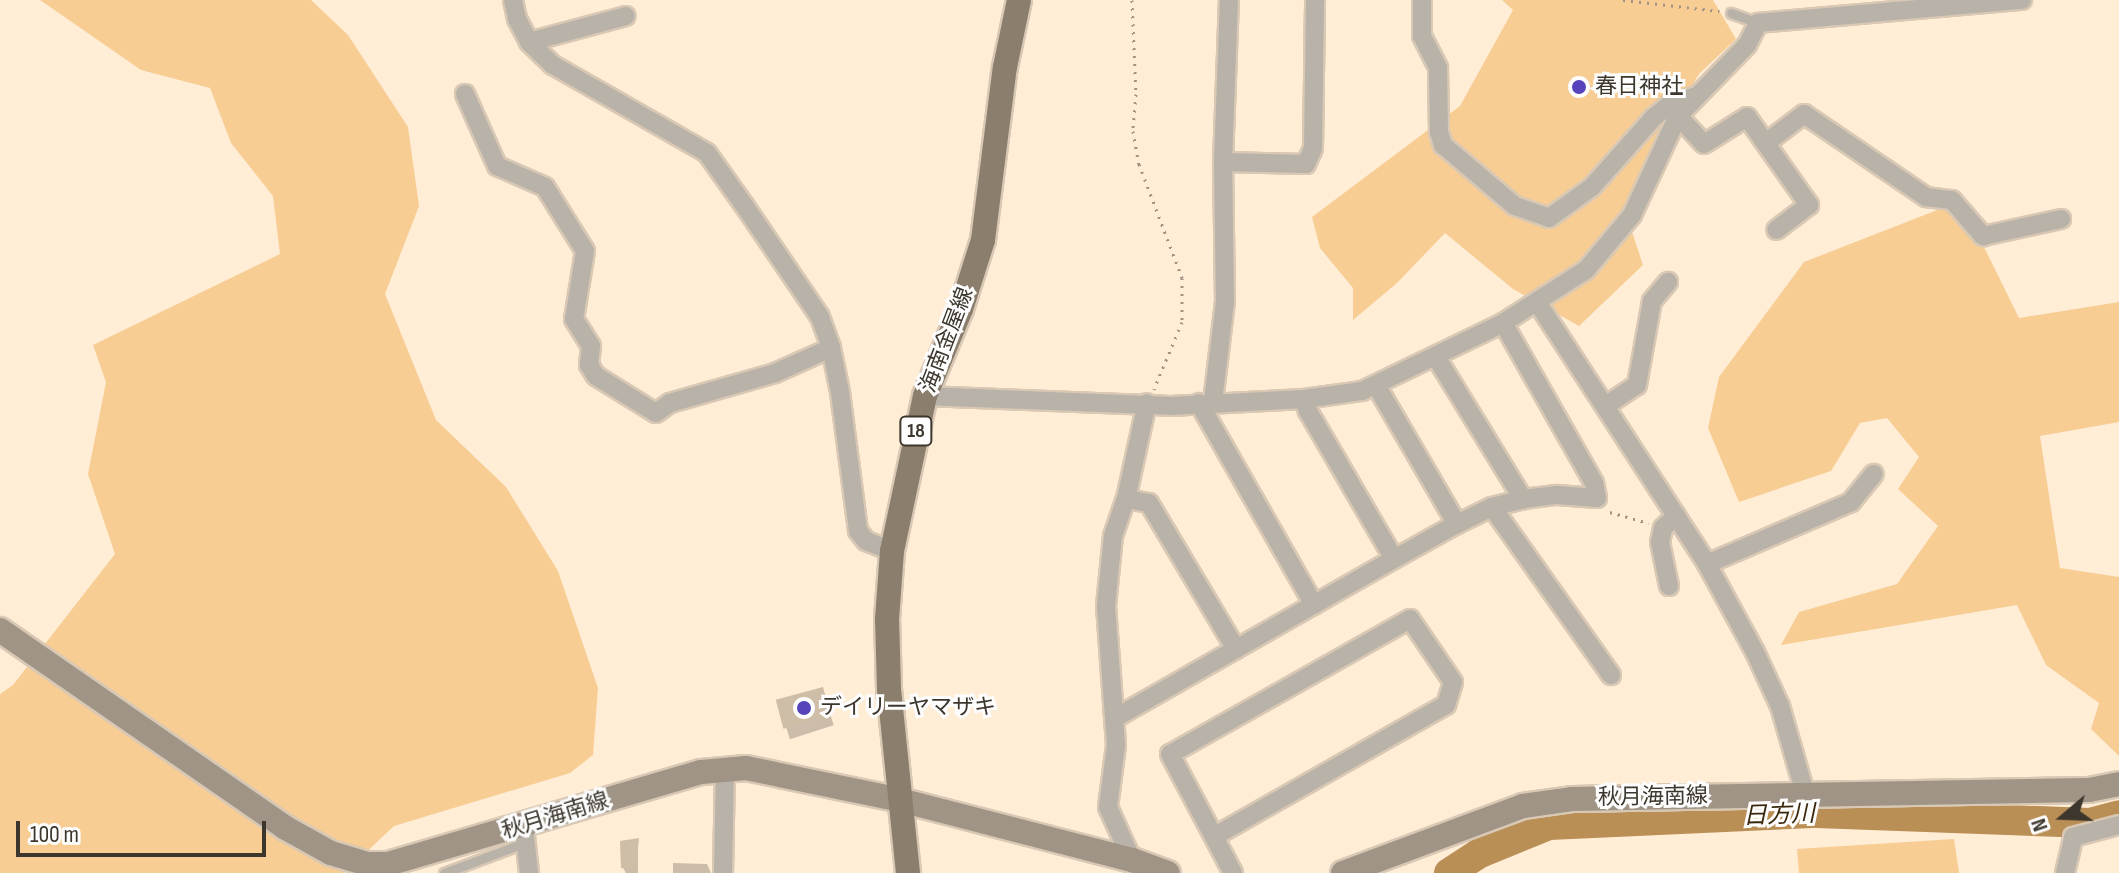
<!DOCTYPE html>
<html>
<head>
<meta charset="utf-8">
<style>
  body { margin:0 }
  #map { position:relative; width:2119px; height:873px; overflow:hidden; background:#ffedd6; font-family:"Sofia Sans Condensed","Noto Sans JP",sans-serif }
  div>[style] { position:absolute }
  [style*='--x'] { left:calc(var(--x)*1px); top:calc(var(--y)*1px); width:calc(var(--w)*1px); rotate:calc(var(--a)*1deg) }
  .green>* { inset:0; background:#f7cd94 }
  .shadow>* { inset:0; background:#0003; transform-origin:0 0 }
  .river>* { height:30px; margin:-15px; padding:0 15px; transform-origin:15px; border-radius:15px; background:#b98f55 }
  .building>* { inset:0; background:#cebda7; transform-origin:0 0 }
  .path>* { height:3px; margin-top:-1.5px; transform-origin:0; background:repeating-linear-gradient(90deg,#a09484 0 2px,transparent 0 8px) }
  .roads { filter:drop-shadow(2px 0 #d8c8b4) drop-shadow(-2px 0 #d8c8b4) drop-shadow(0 2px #d8c8b4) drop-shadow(0 -2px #d8c8b4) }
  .service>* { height:9px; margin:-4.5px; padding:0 4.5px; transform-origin:4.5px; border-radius:4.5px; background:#b9b2a8 }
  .minor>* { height:18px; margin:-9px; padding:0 9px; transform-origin:9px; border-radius:9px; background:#b9b2a8 }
  .secondary>* { height:24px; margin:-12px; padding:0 12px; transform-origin:12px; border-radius:12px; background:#9f9485 }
  .primary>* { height:24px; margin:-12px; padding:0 12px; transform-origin:12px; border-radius:12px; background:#8b7e6c }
  .dots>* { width:22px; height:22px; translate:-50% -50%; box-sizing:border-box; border:4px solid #fdfdfd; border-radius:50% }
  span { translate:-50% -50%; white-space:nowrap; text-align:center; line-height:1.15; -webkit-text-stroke:6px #fdfdfd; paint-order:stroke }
  .shield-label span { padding:2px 6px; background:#fdfdfd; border:2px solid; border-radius:6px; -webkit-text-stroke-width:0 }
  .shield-label { font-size:20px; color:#3d362d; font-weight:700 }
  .poi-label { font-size:22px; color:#3d362d }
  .left { translate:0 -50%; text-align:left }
  .street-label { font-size:22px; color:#3d362d }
  .water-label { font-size:24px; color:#3a280d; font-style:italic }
  .north { position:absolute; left:2023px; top:777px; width:80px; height:80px; -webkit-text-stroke:6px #fdfdfd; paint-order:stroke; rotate:251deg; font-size:22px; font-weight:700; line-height:32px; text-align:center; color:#3d362d }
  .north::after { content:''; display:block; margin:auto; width:28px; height:36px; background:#3d362d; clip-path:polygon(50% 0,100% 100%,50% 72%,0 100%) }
  .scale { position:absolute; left:16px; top:821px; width:250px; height:36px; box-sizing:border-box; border:4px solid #3d362d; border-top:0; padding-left:10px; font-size:24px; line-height:28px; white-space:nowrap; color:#3d362d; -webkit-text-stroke:6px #fdfdfd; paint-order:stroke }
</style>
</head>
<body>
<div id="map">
  <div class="green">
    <div style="clip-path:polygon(40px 0,311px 0,348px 35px,408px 127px,419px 206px,385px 294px,436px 420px,506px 487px,558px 571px,598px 688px,593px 755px,570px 773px,394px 826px,344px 873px,0 873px,0 694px,13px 685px,115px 554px,88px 474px,106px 382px,93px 345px,280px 254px,273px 196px,231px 143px,210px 88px,141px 70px)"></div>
    <div style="clip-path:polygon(1502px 0,1713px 0,1736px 39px,1699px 74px,1635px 182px,1628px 220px,1643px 265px,1579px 326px,1513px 289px,1445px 233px,1397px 283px,1353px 320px,1353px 288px,1320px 248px,1312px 217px,1460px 106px,1513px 10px)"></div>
    <div style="clip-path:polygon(1945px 207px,1985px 249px,2019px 318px,2119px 302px,2119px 422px,2040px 436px,2060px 568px,2119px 577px,2119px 756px,2091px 729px,2099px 703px,2046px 665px,2017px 605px,1781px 645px,1799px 612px,1897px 584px,1938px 526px,1898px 489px,1919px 457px,1887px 418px,1860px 423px,1831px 471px,1739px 502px,1708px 428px,1719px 377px,1804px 262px)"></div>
    <div style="clip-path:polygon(1954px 839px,1959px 873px,1799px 873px,1797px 849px)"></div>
  </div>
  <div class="shadow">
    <div style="left:822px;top:689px;width:38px;height:46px;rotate:72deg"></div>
    <div style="clip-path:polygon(638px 840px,638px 873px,626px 873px,623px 868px)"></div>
    <div style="clip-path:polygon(673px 863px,707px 864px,711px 873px,673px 873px)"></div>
  </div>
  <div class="river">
    <div style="--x:1449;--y:873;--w:37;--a:-33"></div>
    <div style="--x:1480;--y:853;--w:74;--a:-22.1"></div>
    <div style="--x:1549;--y:825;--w:268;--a:-2.6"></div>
    <div style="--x:1817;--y:813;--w:273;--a:2.1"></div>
    <div style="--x:2090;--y:823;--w:30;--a:-15"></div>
  </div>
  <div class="building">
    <div style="left:823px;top:687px;width:30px;height:49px;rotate:75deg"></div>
    <div style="clip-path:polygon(639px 838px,636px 869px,621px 868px,620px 841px)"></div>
  </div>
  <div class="path">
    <div style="--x:1132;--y:0;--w:94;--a:87.6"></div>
    <div style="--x:1136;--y:94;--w:37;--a:95"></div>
    <div style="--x:1133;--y:131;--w:34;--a:80"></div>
    <div style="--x:1139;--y:164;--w:122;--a:69.3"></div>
    <div style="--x:1182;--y:278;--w:44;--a:90"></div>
    <div style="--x:1182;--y:322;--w:73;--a:112.7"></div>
    <div style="--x:1623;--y:0;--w:97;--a:6.5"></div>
    <div style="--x:1610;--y:512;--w:40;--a:16"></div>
  </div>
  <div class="roads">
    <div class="service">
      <div style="--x:1731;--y:13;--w:29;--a:20"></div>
      <div style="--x:444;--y:873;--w:85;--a:-20.6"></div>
    </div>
    <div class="minor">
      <div style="--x:513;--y:0;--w:19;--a:78"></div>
      <div style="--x:517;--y:19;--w:26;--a:62"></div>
      <div style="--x:529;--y:42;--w:33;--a:44"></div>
      <div style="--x:553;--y:65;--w:177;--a:29.7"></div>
      <div style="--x:707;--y:153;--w:64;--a:54.6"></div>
      <div style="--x:744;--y:205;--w:135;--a:55.8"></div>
      <div style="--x:820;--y:317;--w:33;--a:70"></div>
      <div style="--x:831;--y:348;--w:45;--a:78.4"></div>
      <div style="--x:840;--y:392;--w:140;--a:82.6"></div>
      <div style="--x:858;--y:531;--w:13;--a:51"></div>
      <div style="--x:866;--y:541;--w:28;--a:21"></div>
      <div style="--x:1422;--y:0;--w:36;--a:90"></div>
      <div style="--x:1422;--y:36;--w:36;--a:63"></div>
      <div style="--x:1438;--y:68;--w:64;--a:89.1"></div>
      <div style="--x:1439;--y:132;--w:14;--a:73"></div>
      <div style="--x:1443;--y:145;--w:94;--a:40.3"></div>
      <div style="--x:1515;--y:206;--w:36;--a:19"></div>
      <div style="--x:1549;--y:218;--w:53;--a:-35.8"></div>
      <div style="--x:1592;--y:187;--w:92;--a:-48.5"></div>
      <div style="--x:1653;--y:118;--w:22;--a:-39"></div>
      <div style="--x:1670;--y:104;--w:24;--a:-17"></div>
      <div style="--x:529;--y:42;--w:100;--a:-15"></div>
      <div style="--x:465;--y:94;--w:79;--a:66"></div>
      <div style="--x:497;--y:166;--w:52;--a:23.6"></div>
      <div style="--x:545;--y:187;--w:75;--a:58"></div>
      <div style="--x:585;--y:251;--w:69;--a:99.2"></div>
      <div style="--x:574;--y:319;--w:32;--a:58"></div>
      <div style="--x:591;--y:346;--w:19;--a:96"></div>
      <div style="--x:589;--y:365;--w:13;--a:58"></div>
      <div style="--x:596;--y:376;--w:70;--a:31.7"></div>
      <div style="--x:656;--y:413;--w:17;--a:-36"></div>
      <div style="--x:670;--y:403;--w:109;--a:-15.9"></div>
      <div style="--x:775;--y:373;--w:61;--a:-24.1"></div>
      <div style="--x:1678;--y:116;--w:38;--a:47"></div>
      <div style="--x:1704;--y:144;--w:51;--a:-32.1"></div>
      <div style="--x:1747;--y:117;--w:108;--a:54.8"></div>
      <div style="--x:1809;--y:205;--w:41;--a:142.9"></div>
      <div style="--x:1766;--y:143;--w:48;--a:-37.3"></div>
      <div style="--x:1804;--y:114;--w:148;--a:34.2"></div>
      <div style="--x:1926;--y:197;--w:26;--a:7"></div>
      <div style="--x:1952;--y:200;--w:48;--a:49.3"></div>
      <div style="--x:1983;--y:236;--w:80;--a:-12.3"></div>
      <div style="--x:1223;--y:162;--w:162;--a:-87.9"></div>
      <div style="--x:1537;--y:302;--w:312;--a:57"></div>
      <div style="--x:1707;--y:564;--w:100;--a:61.4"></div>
      <div style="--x:1755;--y:652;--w:60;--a:65.2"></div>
      <div style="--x:1780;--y:706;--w:91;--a:74"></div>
      <div style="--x:1436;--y:357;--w:167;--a:58.5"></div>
      <div style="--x:1523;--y:499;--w:34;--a:-7"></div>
      <div style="--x:1557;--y:495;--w:40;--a:4.3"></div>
      <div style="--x:1597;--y:498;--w:15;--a:-101"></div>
      <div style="--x:1594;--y:483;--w:184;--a:-119.6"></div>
      <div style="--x:1376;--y:385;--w:161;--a:59.8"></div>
      <div style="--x:1457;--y:524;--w:39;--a:-26"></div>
      <div style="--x:1492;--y:507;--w:32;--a:-14"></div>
      <div style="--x:925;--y:396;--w:246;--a:2.3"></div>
      <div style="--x:1171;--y:406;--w:133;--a:-3"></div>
      <div style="--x:1304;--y:399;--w:59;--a:-7.9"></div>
      <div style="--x:1362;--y:391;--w:157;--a:-25.7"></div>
      <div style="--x:1503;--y:323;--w:98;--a:-32.6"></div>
      <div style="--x:1586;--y:270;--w:72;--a:-50.1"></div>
      <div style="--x:1632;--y:215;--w:109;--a:-65.1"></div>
      <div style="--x:1678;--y:116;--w:99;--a:-45.8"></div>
      <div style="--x:1747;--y:45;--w:25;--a:-63"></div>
      <div style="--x:1758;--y:23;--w:265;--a:-5"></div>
      <div style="--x:1304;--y:399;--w:13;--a:72"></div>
      <div style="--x:1308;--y:411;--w:171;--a:59.8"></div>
      <div style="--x:1394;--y:559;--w:72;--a:-29.1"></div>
      <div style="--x:1213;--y:402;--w:101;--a:-83.2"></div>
      <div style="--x:1225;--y:302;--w:140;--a:-90.8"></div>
      <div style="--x:1223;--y:162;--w:83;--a:1.4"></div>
      <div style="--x:1306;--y:164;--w:17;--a:-66"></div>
      <div style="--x:1313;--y:148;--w:148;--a:-89.2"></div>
      <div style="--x:1199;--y:403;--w:232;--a:60.3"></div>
      <div style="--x:1607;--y:405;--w:36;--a:-34"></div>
      <div style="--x:1637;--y:385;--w:85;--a:-79.9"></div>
      <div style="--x:1652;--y:301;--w:25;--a:-50"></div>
      <div style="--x:1126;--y:499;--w:23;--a:10"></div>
      <div style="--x:1149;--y:503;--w:170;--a:59.2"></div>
      <div style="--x:1492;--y:507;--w:206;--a:54.7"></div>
      <div style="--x:1707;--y:564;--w:157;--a:-23.3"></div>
      <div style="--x:1851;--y:502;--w:36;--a:-51"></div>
      <div style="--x:1669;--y:586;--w:45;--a:-101.6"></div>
      <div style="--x:1660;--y:542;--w:14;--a:-78"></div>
      <div style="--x:1663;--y:528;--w:18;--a:-43"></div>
      <div style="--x:1115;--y:718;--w:321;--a:-29.7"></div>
      <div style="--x:524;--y:827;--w:46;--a:83.8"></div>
      <div style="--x:1215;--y:836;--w:266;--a:-29.6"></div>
      <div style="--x:1446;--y:705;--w:24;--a:-73"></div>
      <div style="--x:1453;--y:682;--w:76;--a:-124.3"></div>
      <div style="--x:1410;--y:619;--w:275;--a:150.6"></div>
      <div style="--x:1170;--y:754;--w:135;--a:62.1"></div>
      <div style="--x:1132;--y:860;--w:58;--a:-114.4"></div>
      <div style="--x:1108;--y:807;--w:63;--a:-82.6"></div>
      <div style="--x:1116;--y:745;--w:139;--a:-94.1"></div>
      <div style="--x:1106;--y:606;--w:70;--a:-84.3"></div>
      <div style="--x:1113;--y:536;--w:39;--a:-71"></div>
      <div style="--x:1126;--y:499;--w:98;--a:-77.7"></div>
      <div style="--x:723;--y:873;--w:103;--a:-88.9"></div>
      <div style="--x:2065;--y:873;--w:37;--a:-77"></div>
      <div style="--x:2073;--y:837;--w:48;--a:-14.6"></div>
    </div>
    <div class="secondary">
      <div style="--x:0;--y:630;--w:346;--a:34.7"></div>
      <div style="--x:284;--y:827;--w:54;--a:29"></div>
      <div style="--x:331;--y:853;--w:37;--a:17"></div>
      <div style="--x:366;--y:864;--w:22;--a:0"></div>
      <div style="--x:388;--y:864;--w:326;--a:-16.4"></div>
      <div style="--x:701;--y:772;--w:45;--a:-5.1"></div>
      <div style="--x:746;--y:768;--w:157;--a:11.7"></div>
      <div style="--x:900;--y:800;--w:240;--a:14.5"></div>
      <div style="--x:1132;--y:860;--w:38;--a:20"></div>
      <div style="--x:1343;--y:873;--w:192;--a:-20.4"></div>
      <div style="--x:1523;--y:806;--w:49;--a:-8.1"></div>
      <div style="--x:1572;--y:799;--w:517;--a:-1"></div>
      <div style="--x:2089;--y:790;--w:31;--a:-11"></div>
    </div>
    <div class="primary">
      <div style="--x:908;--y:873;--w:185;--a:-95.9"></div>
      <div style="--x:889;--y:689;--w:70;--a:-91.6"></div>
      <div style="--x:887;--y:619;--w:68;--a:-85.8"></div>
      <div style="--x:892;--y:551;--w:158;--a:-78"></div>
      <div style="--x:925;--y:396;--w:94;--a:-67.5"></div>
      <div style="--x:961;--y:309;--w:72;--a:-72.3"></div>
      <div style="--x:983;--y:240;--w:174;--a:-82.8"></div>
      <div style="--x:1005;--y:67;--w:68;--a:-78.2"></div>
    </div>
  </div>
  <div class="dots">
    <div style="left:1579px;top:87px;background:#5743bb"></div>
    <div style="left:804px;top:708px;background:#5743bb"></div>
  </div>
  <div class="shield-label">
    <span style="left:916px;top:431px">18</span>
  </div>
  <div class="poi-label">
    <span class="left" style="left:1595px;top:87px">春日神社</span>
    <span class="left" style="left:820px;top:708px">デイリーヤマザキ</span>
  </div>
  <div class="street-label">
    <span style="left:947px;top:340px;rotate:-69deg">海南金屋線</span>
    <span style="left:1653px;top:797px;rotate:-1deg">秋月海南線</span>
    <span style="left:555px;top:816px;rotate:-17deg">秋月海南線</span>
  </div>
  <div class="water-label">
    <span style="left:1779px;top:815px;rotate:-2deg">日方川</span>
  </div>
  <div class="north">N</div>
  <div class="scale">100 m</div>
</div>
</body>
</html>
